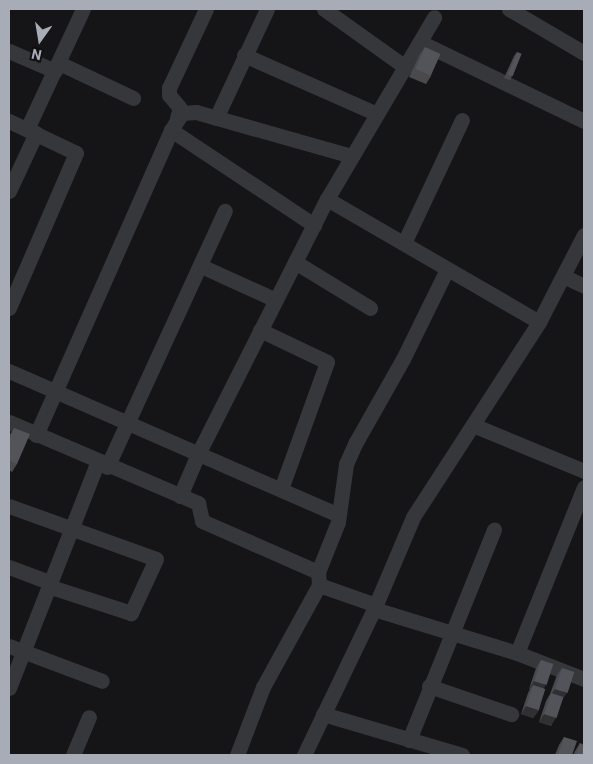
<!DOCTYPE html>
<html>
<head>
<meta charset="utf-8">
<style>
  body { margin:0 }
  #map { position:relative; width:593px; height:764px; overflow:hidden; background:#151517; font-family:Roboto,sans-serif }
  div>[style] { position:absolute }
  [style*='--x'] { left:calc(var(--x)*1px); top:calc(var(--y)*1px); width:calc(var(--w)*1px); rotate:calc(var(--a)*1deg) }
  .minor>* { height:15px; margin:-7.5px; padding:0 7.5px; transform-origin:7.5px; border-radius:7.5px; background:#36373b }
  .wall>* { inset:0; background:#49494e }
  .shaded-wall>* { inset:0; background:#303033 }
  .building>* { inset:0; background:#535459; transform-origin:0 0 }
  span { translate:-50% -50%; white-space:nowrap; text-align:center; line-height:1.15; -webkit-text-stroke:4.5px #101012; paint-order:stroke }
  .frame { position:absolute; inset:0; border:10px solid #a8acb6; pointer-events:none }
  .north { position:absolute; left:15px; top:15px; width:50px; height:50px; -webkit-text-stroke:4px #101012; paint-order:stroke; rotate:193deg; font-size:14px; font-weight:700; line-height:20px; text-align:center; color:#a8acb6 }
  .north::after { content:''; display:block; margin:auto; width:18px; height:22px; background:#a8acb6; clip-path:polygon(50% 0,100% 100%,50% 72%,0 100%) }
</style>
</head>
<body>
<div id="map">
  <div class="minor">
    <div style="--x:324;--y:9;--w:100;--a:35.6"></div>
    <div style="--x:509;--y:9;--w:87;--a:30.4"></div>
    <div style="--x:420;--y:42;--w:182;--a:25.7"></div>
    <div style="--x:9;--y:51;--w:50;--a:23.5"></div>
    <div style="--x:244;--y:55;--w:145;--a:23.9"></div>
    <div style="--x:59;--y:63;--w:82;--a:25.3"></div>
    <div style="--x:177;--y:118;--w:10;--a:-73"></div>
    <div style="--x:180;--y:108;--w:17;--a:-130"></div>
    <div style="--x:169;--y:95;--w:7;--a:-90"></div>
    <div style="--x:169;--y:88;--w:87;--a:-64.9"></div>
    <div style="--x:216;--y:118;--w:120;--a:-64.9"></div>
    <div style="--x:9;--y:121;--w:74;--a:25.5"></div>
    <div style="--x:76;--y:153;--w:169;--a:113.4"></div>
    <div style="--x:27;--y:129;--w:132;--a:-65"></div>
    <div style="--x:171;--y:130;--w:172;--a:33.6"></div>
    <div style="--x:9;--y:191;--w:64;--a:-65"></div>
    <div style="--x:327;--y:199;--w:245;--a:30.1"></div>
    <div style="--x:404;--y:243;--w:136;--a:-64.8"></div>
    <div style="--x:295;--y:262;--w:88;--a:31.5"></div>
    <div style="--x:201;--y:266;--w:82;--a:24.4"></div>
    <div style="--x:563;--y:276;--w:23;--a:25"></div>
    <div style="--x:260;--y:330;--w:74;--a:25.5"></div>
    <div style="--x:327;--y:362;--w:135;--a:109.9"></div>
    <div style="--x:9;--y:371;--w:359;--a:23.6"></div>
    <div style="--x:9;--y:422;--w:206;--a:23.2"></div>
    <div style="--x:198;--y:503;--w:18;--a:77"></div>
    <div style="--x:202;--y:521;--w:127;--a:23.7"></div>
    <div style="--x:473;--y:425;--w:120;--a:22.5"></div>
    <div style="--x:36;--y:435;--w:334;--a:-66.1"></div>
    <div style="--x:171;--y:130;--w:20;--a:-57"></div>
    <div style="--x:182;--y:113;--w:14;--a:-4"></div>
    <div style="--x:196;--y:112;--w:162;--a:15.8"></div>
    <div style="--x:107;--y:467;--w:282;--a:-65.3"></div>
    <div style="--x:180;--y:496;--w:46;--a:-66.8"></div>
    <div style="--x:198;--y:454;--w:286;--a:-63.2"></div>
    <div style="--x:327;--y:199;--w:211;--a:-59.5"></div>
    <div style="--x:9;--y:506;--w:156;--a:19.8"></div>
    <div style="--x:156;--y:559;--w:60;--a:114.8"></div>
    <div style="--x:131;--y:613;--w:87;--a:-162"></div>
    <div style="--x:9;--y:567;--w:43;--a:20.6"></div>
    <div style="--x:376;--y:605;--w:60;--a:-160.7"></div>
    <div style="--x:319;--y:585;--w:13;--a:-94"></div>
    <div style="--x:318;--y:572;--w:54;--a:-68.2"></div>
    <div style="--x:338;--y:522;--w:59;--a:-82.1"></div>
    <div style="--x:346;--y:464;--w:24;--a:-66"></div>
    <div style="--x:356;--y:442;--w:95;--a:-60.5"></div>
    <div style="--x:403;--y:359;--w:100;--a:-63.9"></div>
    <div style="--x:374;--y:609;--w:150;--a:17.1"></div>
    <div style="--x:517;--y:653;--w:72;--a:21.2"></div>
    <div style="--x:9;--y:646;--w:99;--a:20.6"></div>
    <div style="--x:517;--y:653;--w:179;--a:-68"></div>
    <div style="--x:429;--y:686;--w:87;--a:18.9"></div>
    <div style="--x:9;--y:688;--w:242;--a:-68.6"></div>
    <div style="--x:323;--y:714;--w:145;--a:16.4"></div>
    <div style="--x:409;--y:740;--w:227;--a:-68"></div>
    <div style="--x:73;--y:755;--w:41;--a:-67.2"></div>
    <div style="--x:237;--y:755;--w:73;--a:-69.1"></div>
    <div style="--x:263;--y:687;--w:116;--a:-61.2"></div>
    <div style="--x:304;--y:755;--w:162;--a:-64.4"></div>
    <div style="--x:374;--y:609;--w:100;--a:-67"></div>
    <div style="--x:413;--y:517;--w:232;--a:-57.1"></div>
    <div style="--x:539;--y:322;--w:98;--a:-62.7"></div>
  </div>
  <div class="wall">
    <div style="clip-path:polygon(425px 47px,431px 76px,426px 84px,409px 77px,420px 54px)"></div>
    <div style="clip-path:polygon(517px 52px,512px 76px,510px 80px,504px 78px,514px 56px)"></div>
    <div style="clip-path:polygon(14px 428px,17px 464px,12px 472px,9px 470px,9px 436px)"></div>
    <div style="clip-path:polygon(541px 660px,544px 689px,539px 710px,533px 718px,521px 714px,528px 693px,530px 689px,529px 689px,536px 668px)"></div>
    <div style="clip-path:polygon(562px 668px,563px 699px,551px 726px,539px 722px,546px 701px,550px 694px,557px 675px)"></div>
    <div style="clip-path:polygon(564px 737px,572px 755px,555px 755px,559px 745px)"></div>
    <div style="clip-path:polygon(580px 743px,584px 755px,573px 755px,575px 751px)"></div>
  </div>
  <div class="shaded-wall">
    <div style="clip-path:polygon(534px 681px,546px 685px,541px 693px,533px 685px,530px 689px,529px 689px)"></div>
    <div style="clip-path:polygon(555px 689px,567px 693px,562px 700px,550px 696px)"></div>
    <div style="clip-path:polygon(526px 706px,539px 710px,533px 718px,521px 714px)"></div>
    <div style="clip-path:polygon(544px 714px,556px 718px,551px 726px,539px 722px)"></div>
  </div>
  <div class="building">
    <div style="left:425px;top:47px;width:17px;height:24px;rotate:24deg"></div>
    <div style="left:517px;top:52px;width:5px;height:24px;rotate:22deg"></div>
    <div style="clip-path:polygon(14px 428px,30px 434px,17px 464px,9px 460px,9px 440px)"></div>
    <div style="left:541px;top:660px;width:13px;height:22px;rotate:18deg"></div>
    <div style="left:562px;top:668px;width:13px;height:22px;rotate:18deg"></div>
    <div style="left:533px;top:685px;width:13px;height:22px;rotate:18deg"></div>
    <div style="left:551px;top:693px;width:13px;height:22px;rotate:18deg"></div>
    <div style="clip-path:polygon(564px 737px,577px 741px,572px 755px,558px 755px)"></div>
    <div style="clip-path:polygon(580px 743px,584px 745px,584px 755px,576px 755px)"></div>
  </div>
  <div class="frame"></div>
  <div class="north">N</div>
</div>
</body>
</html>
